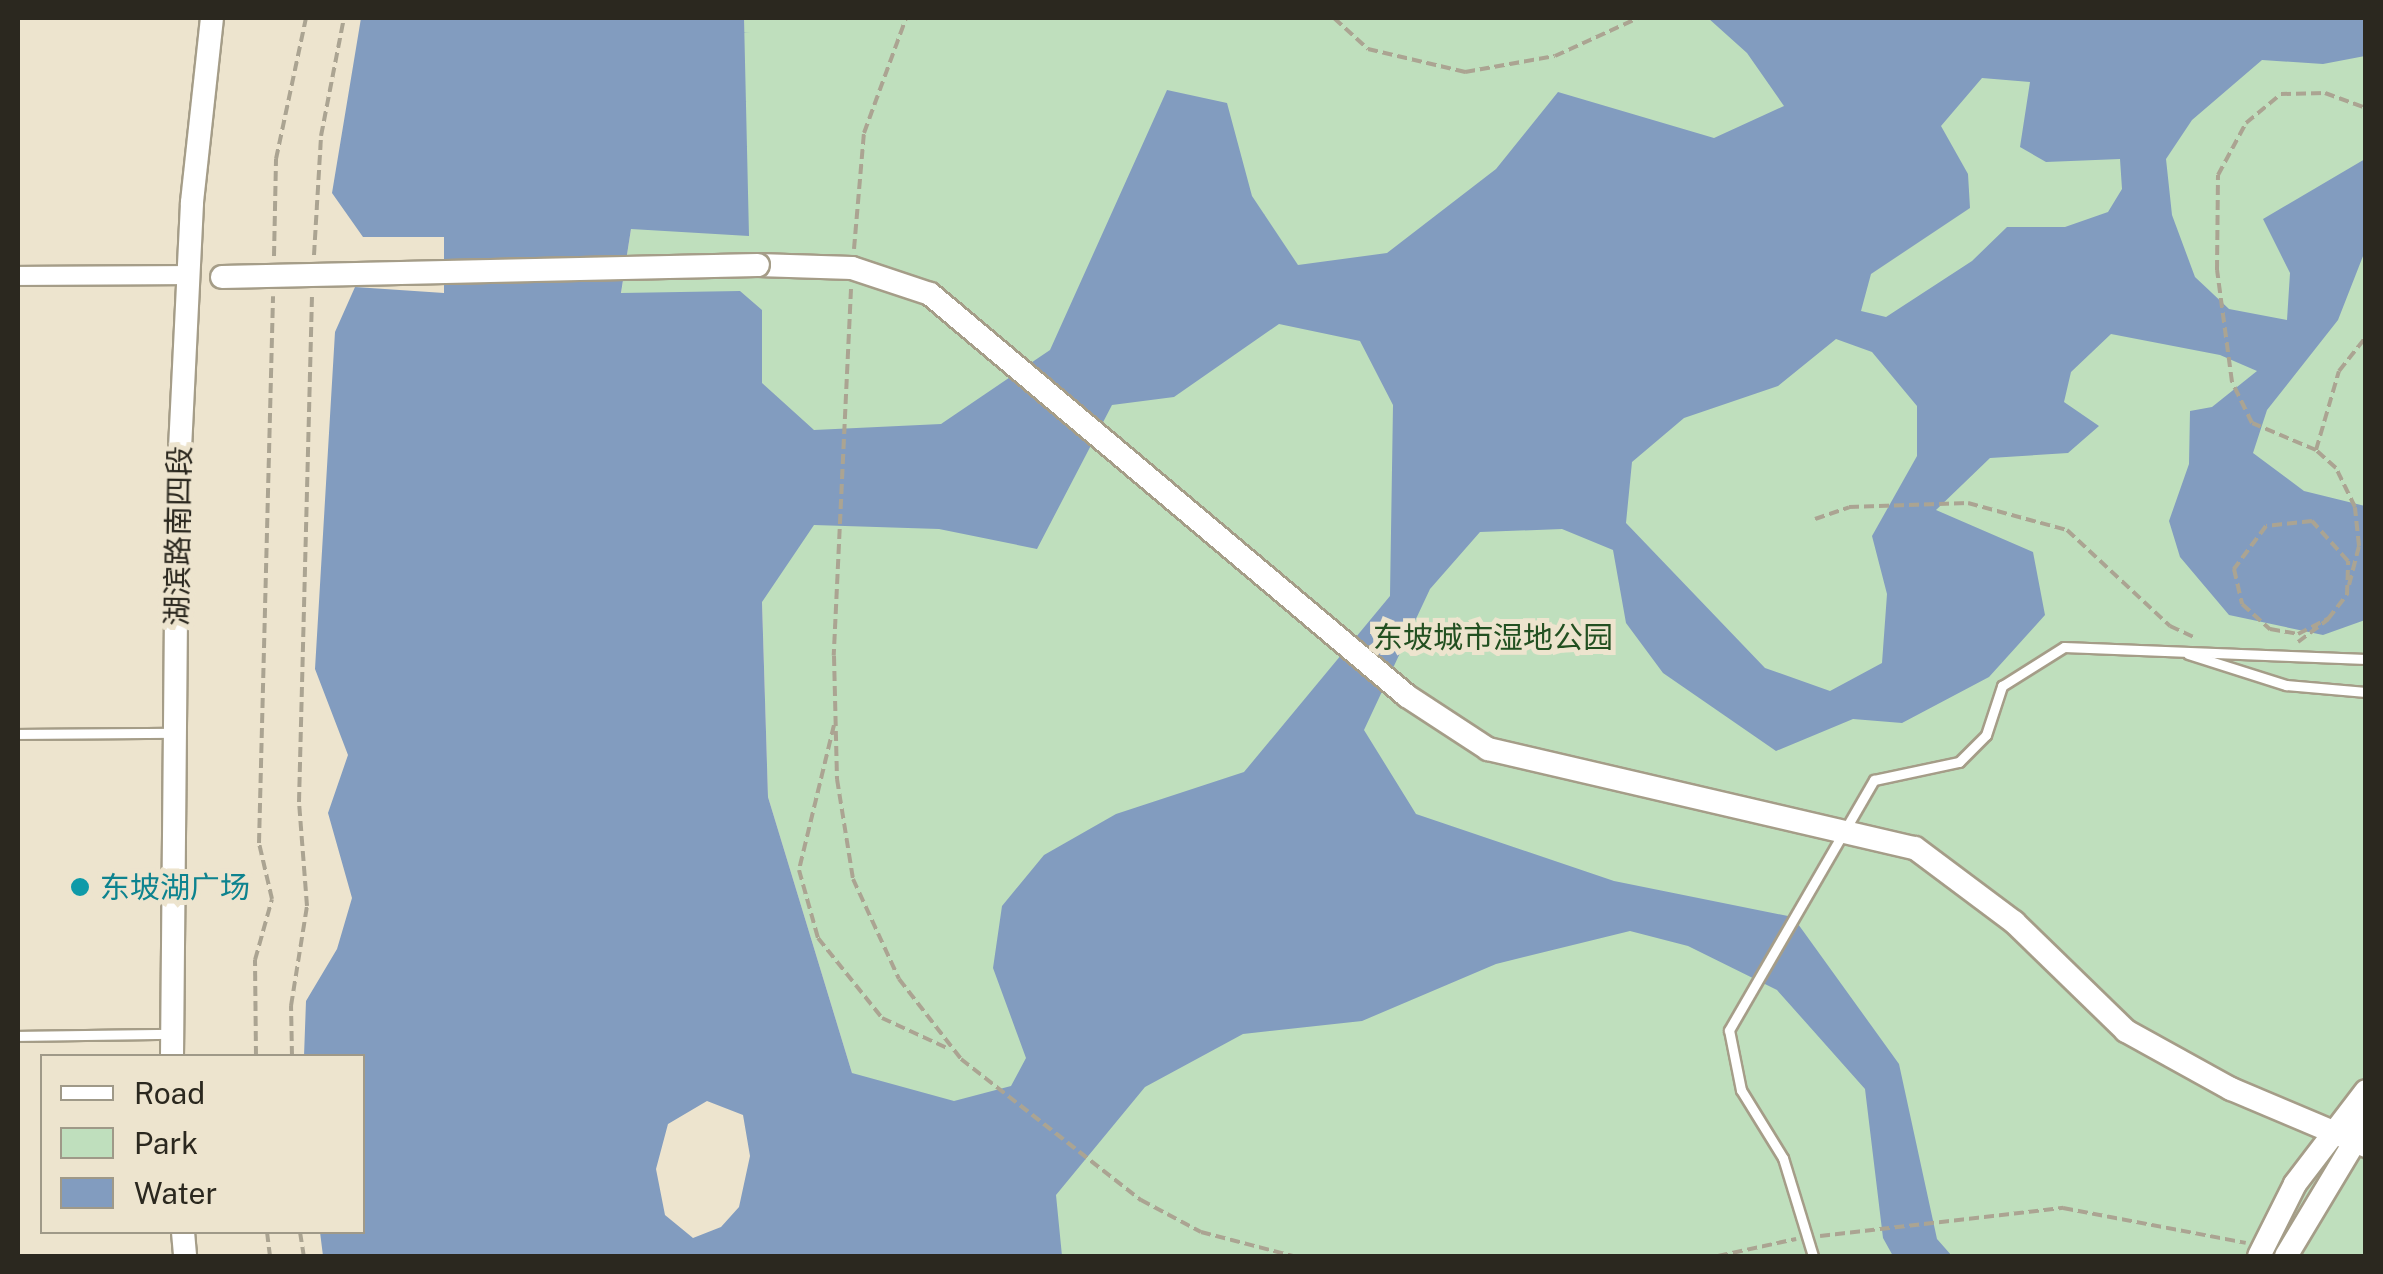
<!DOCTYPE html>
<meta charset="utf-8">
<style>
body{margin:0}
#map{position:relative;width:2383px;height:1274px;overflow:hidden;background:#ede4ce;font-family:"Public Sans","Noto Sans SC",sans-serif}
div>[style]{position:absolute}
.green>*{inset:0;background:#bfdfbd}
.water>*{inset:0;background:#829cbf}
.path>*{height:4px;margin-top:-2px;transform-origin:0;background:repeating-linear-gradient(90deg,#aba492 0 10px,transparent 0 15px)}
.roads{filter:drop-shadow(2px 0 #a59d88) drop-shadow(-2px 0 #a59d88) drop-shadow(0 2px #a59d88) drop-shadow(0 -2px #a59d88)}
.service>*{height:9px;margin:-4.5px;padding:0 4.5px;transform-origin:4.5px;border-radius:4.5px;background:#fff}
.minor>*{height:18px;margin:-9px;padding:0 9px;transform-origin:9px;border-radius:9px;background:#fff}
.tertiary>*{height:22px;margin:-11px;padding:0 11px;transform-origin:11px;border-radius:11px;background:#fff}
.bridges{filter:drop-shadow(2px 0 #a59d88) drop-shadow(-2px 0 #a59d88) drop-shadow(0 2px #a59d88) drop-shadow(0 -2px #a59d88)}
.tertiary-bridge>*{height:22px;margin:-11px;padding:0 11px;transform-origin:11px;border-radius:11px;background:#fff}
.dots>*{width:28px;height:28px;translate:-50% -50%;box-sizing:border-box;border:5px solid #ede4ce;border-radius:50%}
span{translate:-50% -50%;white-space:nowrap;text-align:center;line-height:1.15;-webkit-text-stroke:10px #ede4ce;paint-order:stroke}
.street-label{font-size:30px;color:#2b281f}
.park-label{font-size:30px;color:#225021}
.culture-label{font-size:30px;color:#0d838f}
.left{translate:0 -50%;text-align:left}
.frame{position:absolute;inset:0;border:20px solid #2b281f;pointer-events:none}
.legend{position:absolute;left:40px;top:1054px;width:325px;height:180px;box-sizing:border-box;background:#ede4ce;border:2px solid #9f9988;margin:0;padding:12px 18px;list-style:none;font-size:30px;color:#2b281f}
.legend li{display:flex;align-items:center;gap:20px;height:50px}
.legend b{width:50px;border:2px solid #9f9988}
</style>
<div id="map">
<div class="green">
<i style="clip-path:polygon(744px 18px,2365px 18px,2365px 1256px,1025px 1256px,852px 1073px,768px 797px,762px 602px,621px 294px,631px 229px)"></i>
</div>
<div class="water">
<i style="clip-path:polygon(evenodd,361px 18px,744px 18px,749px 236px,631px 229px,621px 293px,740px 291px,762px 310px,762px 383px,814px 430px,941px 424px,1050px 350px,1167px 90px,1227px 103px,1252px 196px,1298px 265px,1387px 253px,1496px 169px,1558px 92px,1714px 138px,1784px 106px,1747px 53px,1708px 18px,2365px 18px,2365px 56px,2323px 64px,2262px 60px,2192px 120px,2166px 159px,2172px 215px,2195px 277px,2229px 309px,2287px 320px,2290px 273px,2263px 219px,2365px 159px,2365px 251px,2338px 320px,2267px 410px,2253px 453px,2304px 491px,2365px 506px,2365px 620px,2323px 635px,2229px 615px,2180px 557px,2169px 521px,2189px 464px,2190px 411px,2212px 407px,2257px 371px,2220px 355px,2111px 334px,2071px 372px,2064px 402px,2099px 426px,2068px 453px,1990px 458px,1936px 510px,2033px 552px,2045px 615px,1989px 677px,1902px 723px,1853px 719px,1776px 751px,1663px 673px,1626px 623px,1613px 550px,1562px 529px,1480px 532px,1430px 589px,1364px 730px,1416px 814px,1614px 881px,1793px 917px,1899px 1064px,1937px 1239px,1952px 1256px,1893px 1256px,1883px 1238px,1865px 1089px,1777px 990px,1688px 946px,1630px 931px,1496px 964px,1362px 1021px,1243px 1034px,1145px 1087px,1056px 1195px,1062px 1256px,323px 1256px,320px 1232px,362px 1232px,362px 1056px,304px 1056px,306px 1001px,337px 949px,352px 898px,328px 813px,348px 755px,315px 669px,335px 332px,355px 287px,444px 293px,444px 237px,363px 237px,332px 193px,361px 18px,1982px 78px,2030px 82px,2020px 147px,2046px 162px,2120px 159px,2122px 189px,2108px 212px,2065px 227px,2007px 227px,1972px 261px,1886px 317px,1861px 311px,1871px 274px,1970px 208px,1968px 174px,1941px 126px,1982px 78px,361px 18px,1279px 324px,1360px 341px,1393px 405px,1390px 596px,1244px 772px,1116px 814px,1044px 855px,1002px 906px,993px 968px,1026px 1058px,1011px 1086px,954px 1101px,852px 1073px,768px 797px,762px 602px,814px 525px,939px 529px,1037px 549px,1112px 405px,1174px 397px,1279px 324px,361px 18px,1836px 339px,1872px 352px,1917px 406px,1917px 456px,1872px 536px,1887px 594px,1882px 663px,1830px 691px,1765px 668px,1626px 523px,1632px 462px,1684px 418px,1778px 386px,1836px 339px,361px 18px,707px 1101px,743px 1115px,750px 1156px,739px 1207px,721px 1227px,693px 1238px,665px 1215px,656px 1169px,668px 1124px,707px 1101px)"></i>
</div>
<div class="path">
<i style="left:1334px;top:18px;width:46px;rotate:42.4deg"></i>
<i style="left:1368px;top:49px;width:100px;rotate:13.3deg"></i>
<i style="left:1465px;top:72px;width:91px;rotate:-10.1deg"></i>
<i style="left:1555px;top:56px;width:91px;rotate:-24.6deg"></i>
<i style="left:854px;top:249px;width:116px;rotate:-85.1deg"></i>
<i style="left:864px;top:133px;width:122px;rotate:-69.9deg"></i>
<i style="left:314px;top:255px;width:119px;rotate:-86.6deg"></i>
<i style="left:321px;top:136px;width:120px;rotate:-79deg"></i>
<i style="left:274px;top:256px;width:97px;rotate:-88.8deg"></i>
<i style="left:276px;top:159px;width:144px;rotate:-78deg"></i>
<i style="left:851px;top:289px;width:367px;rotate:92.7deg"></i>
<i style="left:834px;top:656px;width:123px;rotate:88.6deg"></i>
<i style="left:837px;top:779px;width:101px;rotate:80.9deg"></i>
<i style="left:853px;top:879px;width:110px;rotate:65.3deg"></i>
<i style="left:899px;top:979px;width:101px;rotate:52.2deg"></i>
<i style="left:961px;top:1059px;width:229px;rotate:38.1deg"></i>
<i style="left:1141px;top:1200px;width:68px;rotate:28.1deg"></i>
<i style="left:1201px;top:1232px;width:95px;rotate:14.6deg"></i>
<i style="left:2316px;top:450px;width:82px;rotate:-73.8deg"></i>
<i style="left:2339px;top:371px;width:43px;rotate:-51.5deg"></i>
<i style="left:1815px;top:519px;width:36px;rotate:-19deg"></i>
<i style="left:1849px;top:507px;width:119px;rotate:-1.9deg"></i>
<i style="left:1968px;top:503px;width:103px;rotate:15.3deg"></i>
<i style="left:2067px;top:530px;width:141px;rotate:43deg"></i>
<i style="left:2170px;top:626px;width:26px;rotate:25deg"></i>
<i style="left:2349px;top:585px;width:40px;rotate:-75.6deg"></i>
<i style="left:2359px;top:546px;width:39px;rotate:-96deg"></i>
<i style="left:2355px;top:507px;width:43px;rotate:-116deg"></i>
<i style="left:2336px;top:468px;width:27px;rotate:-138deg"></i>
<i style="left:2316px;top:450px;width:69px;rotate:-157.1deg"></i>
<i style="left:2252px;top:423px;width:46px;rotate:-116deg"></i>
<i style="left:2232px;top:382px;width:113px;rotate:-97.6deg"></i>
<i style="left:2217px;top:270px;width:95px;rotate:-89.4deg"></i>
<i style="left:2218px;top:175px;width:59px;rotate:-61.7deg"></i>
<i style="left:2246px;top:123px;width:45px;rotate:-39.6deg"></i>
<i style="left:2281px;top:94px;width:44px;rotate:-1.3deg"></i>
<i style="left:2325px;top:93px;width:44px;rotate:20.1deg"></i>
<i style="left:2298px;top:642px;width:38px;rotate:-37deg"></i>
<i style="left:2328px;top:619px;width:31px;rotate:-52deg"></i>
<i style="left:2347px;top:595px;width:34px;rotate:-88deg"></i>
<i style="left:2348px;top:561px;width:54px;rotate:-132deg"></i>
<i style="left:2312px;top:521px;width:46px;rotate:173.8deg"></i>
<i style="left:2266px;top:526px;width:54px;rotate:126.7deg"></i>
<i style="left:2234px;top:569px;width:36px;rotate:77deg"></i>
<i style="left:2242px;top:604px;width:38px;rotate:42deg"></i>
<i style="left:2270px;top:629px;width:28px;rotate:10deg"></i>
<i style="left:2298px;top:634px;width:34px;rotate:-27deg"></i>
<i style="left:834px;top:725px;width:149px;rotate:103.6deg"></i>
<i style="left:799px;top:870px;width:71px;rotate:74.4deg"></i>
<i style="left:818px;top:938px;width:102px;rotate:51.3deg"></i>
<i style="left:882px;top:1018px;width:74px;rotate:24.8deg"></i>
<i style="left:256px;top:1056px;width:96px;rotate:-90.6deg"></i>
<i style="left:255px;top:960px;width:63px;rotate:-74.4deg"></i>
<i style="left:272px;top:899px;width:57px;rotate:-103.1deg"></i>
<i style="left:259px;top:843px;width:547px;rotate:-88.53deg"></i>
<i style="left:292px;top:1056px;width:50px;rotate:-91.1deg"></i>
<i style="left:291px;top:1006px;width:101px;rotate:-80.9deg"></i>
<i style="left:307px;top:906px;width:104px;rotate:-94.4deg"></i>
<i style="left:299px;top:802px;width:507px;rotate:-88.53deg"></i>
<i style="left:267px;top:1232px;width:24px;rotate:83deg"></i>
<i style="left:300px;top:1232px;width:24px;rotate:81deg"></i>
<i style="left:1820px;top:1236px;width:245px;rotate:-6.6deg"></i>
<i style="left:2063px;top:1208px;width:186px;rotate:10.8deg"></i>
<i style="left:1718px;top:1256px;width:80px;rotate:-12.3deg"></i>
</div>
<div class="roads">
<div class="service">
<i style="left:2188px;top:654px;width:103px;rotate:17.6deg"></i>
<i style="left:2286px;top:685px;width:80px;rotate:5deg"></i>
<i style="left:18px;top:734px;width:157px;rotate:-0.4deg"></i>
<i style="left:18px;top:1036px;width:152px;rotate:-0.8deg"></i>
<i style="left:1813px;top:1256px;width:102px;rotate:-107deg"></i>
<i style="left:1783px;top:1158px;width:80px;rotate:-121.7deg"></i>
<i style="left:1741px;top:1090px;width:61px;rotate:-101.3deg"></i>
<i style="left:1729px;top:1030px;width:289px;rotate:-59.9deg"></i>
<i style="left:1874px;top:780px;width:87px;rotate:-12deg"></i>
<i style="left:1959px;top:762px;width:38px;rotate:-45deg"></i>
<i style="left:1986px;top:735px;width:52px;rotate:-71.9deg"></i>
<i style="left:2002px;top:686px;width:73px;rotate:-32.2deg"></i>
<i style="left:2064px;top:647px;width:302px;rotate:2.3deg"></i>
</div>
<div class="minor">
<i style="left:18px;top:276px;width:171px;rotate:-0.3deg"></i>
</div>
<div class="tertiary">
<i style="left:758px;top:265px;width:94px;rotate:1.8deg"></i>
<i style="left:852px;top:268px;width:82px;rotate:18.4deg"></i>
<i style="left:930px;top:294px;width:624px;rotate:40.12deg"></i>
<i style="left:1407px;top:696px;width:97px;rotate:33.2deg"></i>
<i style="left:1488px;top:749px;width:438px;rotate:13.1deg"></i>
<i style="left:1915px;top:848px;width:124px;rotate:36.8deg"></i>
<i style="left:2014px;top:922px;width:156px;rotate:44.2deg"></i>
<i style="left:2126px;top:1031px;width:120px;rotate:28.9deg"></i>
<i style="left:2231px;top:1089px;width:147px;rotate:22.9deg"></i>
<i style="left:172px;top:1056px;width:546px;rotate:-89.48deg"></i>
<i style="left:177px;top:510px;width:308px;rotate:-87.2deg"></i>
<i style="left:192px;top:202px;width:185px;rotate:-83.8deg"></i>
<i style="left:183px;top:1232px;width:24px;rotate:85deg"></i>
<i style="left:2259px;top:1256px;width:80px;rotate:-63.4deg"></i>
<i style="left:2295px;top:1184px;width:117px;rotate:-52.6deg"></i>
<i style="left:2286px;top:1256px;width:155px;rotate:-59deg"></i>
</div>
</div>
<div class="bridges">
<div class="tertiary-bridge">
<i style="left:222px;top:277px;width:536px;rotate:-1.28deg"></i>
</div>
</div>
<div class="dots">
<i style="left:80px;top:887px;background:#0f9aa8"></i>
</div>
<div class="street-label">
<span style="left:178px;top:536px;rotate:-89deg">湖滨路南四段</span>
</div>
<div class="park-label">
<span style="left:1493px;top:637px">东坡城市湿地公园</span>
</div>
<div class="culture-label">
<span class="left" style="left:100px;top:887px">东坡湖广场</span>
</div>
<div class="frame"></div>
<ul class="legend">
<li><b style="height:12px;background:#fff"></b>Road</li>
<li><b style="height:28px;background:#bfdfbd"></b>Park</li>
<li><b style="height:28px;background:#829cbf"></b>Water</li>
</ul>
</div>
